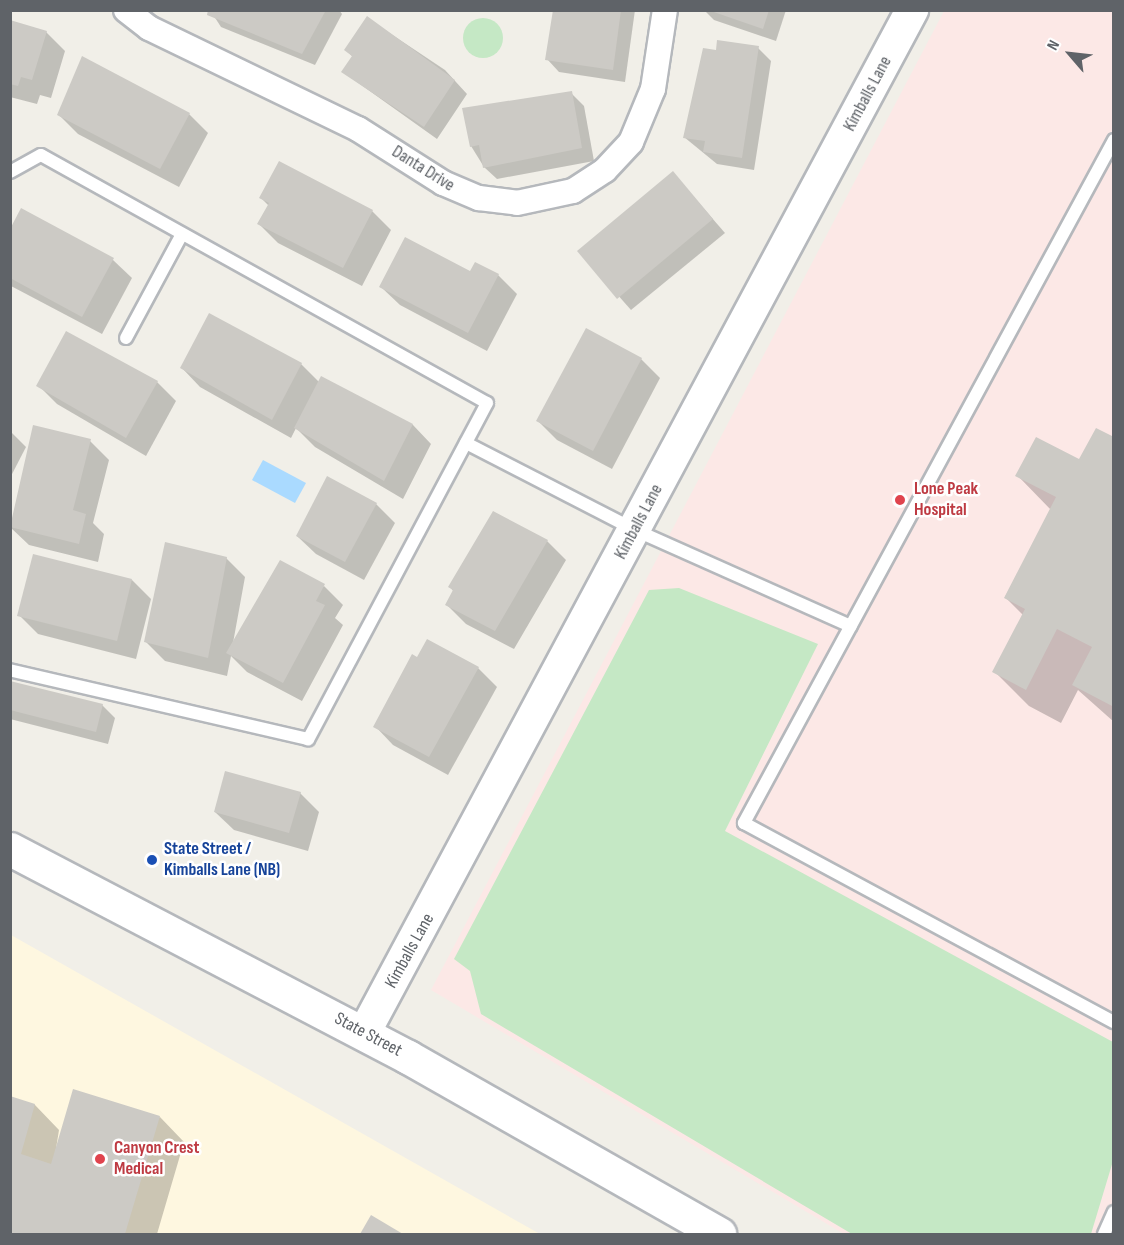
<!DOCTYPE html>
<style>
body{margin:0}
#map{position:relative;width:1124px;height:1245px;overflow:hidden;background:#f1efe8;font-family:"Sofia Sans Condensed",sans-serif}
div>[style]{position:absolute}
.commercial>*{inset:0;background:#fef7e0}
.medical>*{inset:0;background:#fce8e6}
.green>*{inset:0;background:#c5e8c5}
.round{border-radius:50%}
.water>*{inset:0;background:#aadaff}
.shadow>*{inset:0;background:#0003}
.building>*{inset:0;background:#cccac5}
.roads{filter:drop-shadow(2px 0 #b5b8bc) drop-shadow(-2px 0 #b5b8bc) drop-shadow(0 2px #b5b8bc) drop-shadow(0 -2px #b5b8bc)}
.service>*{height:12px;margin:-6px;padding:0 6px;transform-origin:6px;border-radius:6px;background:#fff}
.minor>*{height:24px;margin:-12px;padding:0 12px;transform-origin:12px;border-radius:12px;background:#fff}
.tertiary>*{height:32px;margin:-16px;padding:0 16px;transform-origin:16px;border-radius:16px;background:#fff}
.secondary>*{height:33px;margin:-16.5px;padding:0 16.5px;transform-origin:16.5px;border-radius:16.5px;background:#fff}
.dots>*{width:16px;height:16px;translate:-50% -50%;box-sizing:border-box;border:3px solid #fff;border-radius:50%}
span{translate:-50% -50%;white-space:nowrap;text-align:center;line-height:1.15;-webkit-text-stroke:5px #fff;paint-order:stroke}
.street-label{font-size:18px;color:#5f6368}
.health-label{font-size:18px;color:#be3a42;font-weight:700}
.left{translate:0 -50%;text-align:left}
.transit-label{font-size:18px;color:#164399;font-weight:700}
.frame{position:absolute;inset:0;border:12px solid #5f6368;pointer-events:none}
.north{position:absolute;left:1040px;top:24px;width:60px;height:60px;-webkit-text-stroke:4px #fff;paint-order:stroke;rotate:298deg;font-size:16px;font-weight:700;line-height:24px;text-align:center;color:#5f6368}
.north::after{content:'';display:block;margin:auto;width:21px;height:27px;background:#5f6368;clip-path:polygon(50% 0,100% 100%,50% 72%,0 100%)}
</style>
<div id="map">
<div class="commercial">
<i style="clip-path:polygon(11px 935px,540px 1234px,11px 1234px)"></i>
</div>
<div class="medical">
<i style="clip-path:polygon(944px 11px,1113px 11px,1113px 1234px,844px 1234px,431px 990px)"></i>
</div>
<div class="green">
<i class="round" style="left:463px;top:18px;width:40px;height:40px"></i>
<i style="clip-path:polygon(679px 588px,818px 644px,725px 831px,1113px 1042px,1113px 1161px,1091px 1234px,852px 1234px,481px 1014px,470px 971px,454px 959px,649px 590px)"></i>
</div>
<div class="water">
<i style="clip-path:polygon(263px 460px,306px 483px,295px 503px,252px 480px)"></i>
</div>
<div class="shadow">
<i style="clip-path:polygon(210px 10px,339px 10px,342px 14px,315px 65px,221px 27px)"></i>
<i style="clip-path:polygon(554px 10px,635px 10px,625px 82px,559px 72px,547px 59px)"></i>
<i style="clip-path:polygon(704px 10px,786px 10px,776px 41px,714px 20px)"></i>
<i style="clip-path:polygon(367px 18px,445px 70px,467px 94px,437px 139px,343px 72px,353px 57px,346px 50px)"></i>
<i style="clip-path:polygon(10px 22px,46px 32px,65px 51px,51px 98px,40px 95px,37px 104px,10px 97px)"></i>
<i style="clip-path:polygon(758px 48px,771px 61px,754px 170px,717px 164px,684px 137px,717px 51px)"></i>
<i style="clip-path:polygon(571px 93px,584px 106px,594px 161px,497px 179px,484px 167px,471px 146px)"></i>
<i style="clip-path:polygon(189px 114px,208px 133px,179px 187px,78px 134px,59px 115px)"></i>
<i style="clip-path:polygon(673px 173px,725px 233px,631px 310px,579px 251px)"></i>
<i style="clip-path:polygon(261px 198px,372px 211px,391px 230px,362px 286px,278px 243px,259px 224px,269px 206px)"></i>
<i style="clip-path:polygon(10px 232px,113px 260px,132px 278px,102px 334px,11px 286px)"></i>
<i style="clip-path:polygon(471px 273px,498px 275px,517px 294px,487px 351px,400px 305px,381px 287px)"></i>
<i style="clip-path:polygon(641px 359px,660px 378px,612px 469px,557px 440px,538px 421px)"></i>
<i style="clip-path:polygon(301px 364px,319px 382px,322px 378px,413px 425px,431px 444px,403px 499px,315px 447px,296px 428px,291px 438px,200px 387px,182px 368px)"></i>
<i style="clip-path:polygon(157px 382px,176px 401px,146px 456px,57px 404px,38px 385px)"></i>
<i style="clip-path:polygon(10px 431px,26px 447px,10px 478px)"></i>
<i style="clip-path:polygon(1114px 439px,1114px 722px,1078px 690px,1061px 723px,1029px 706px,994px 671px,1023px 615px,1005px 597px,1051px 510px,1017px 475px,1079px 461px)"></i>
<i style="clip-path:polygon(90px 441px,109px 460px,93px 523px,104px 534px,98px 562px,29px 545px,10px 527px)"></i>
<i style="clip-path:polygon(376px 504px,395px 523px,364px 580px,316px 554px,297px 536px)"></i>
<i style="clip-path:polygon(547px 541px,566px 560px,514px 649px,466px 624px,447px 605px,454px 592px,450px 587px)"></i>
<i style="clip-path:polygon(226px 558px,245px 577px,233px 643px,324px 586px,343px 605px,335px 618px,343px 625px,302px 701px,247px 672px,231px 656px,227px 676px,165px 661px,146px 642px)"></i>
<i style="clip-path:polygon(132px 580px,151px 599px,136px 659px,38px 634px,19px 615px)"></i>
<i style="clip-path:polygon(418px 659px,478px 668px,497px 687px,448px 775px,393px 745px,375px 726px)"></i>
<i style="clip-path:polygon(10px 682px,102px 705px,115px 718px,108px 744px,10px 719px)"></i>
<i style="clip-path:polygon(300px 793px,319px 812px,308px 851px,234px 830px,215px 812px)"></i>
<i style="clip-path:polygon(10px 1098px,35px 1105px,59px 1130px,55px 1155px,160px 1117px,184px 1142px,157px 1234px,10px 1234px)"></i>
<i style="clip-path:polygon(371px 1217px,400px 1234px,362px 1234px)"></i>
</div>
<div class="building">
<i style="clip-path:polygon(208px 10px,326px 10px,302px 54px,207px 15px)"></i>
<i style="clip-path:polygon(553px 10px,621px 10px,613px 70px,545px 60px)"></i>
<i style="clip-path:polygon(708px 10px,769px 10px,763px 29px)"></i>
<i style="clip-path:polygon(367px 16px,455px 80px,424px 127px,341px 72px,352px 56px,344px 50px)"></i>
<i style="clip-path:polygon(10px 20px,47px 31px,32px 80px,21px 77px,18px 86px,10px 84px)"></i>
<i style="clip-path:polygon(717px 40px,759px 46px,742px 158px,703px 152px,705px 141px,683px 138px,703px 48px,716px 50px)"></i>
<i style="clip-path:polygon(82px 56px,190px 113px,160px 169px,57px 115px)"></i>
<i style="clip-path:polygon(572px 91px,582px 148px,483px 168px,479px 145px,470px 147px,462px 108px)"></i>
<i style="clip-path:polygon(279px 161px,373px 210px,343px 268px,257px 224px,269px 203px,259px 198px)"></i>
<i style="clip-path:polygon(673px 171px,713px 219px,617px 299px,577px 251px)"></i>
<i style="clip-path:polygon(21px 208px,114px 258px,82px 317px,10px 278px,10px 229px)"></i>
<i style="clip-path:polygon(405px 237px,470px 271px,475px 262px,499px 274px,468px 333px,379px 287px)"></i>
<i style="clip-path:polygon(209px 313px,302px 363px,272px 420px,180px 368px)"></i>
<i style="clip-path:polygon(586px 328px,642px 358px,593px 451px,536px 421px)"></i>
<i style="clip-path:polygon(66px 331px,158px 381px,126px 438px,36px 386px)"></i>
<i style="clip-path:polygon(321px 376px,413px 424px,384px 481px,294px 428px)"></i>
<i style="clip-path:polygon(33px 425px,91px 439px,73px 510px,86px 514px,79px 544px,10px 527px)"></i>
<i style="clip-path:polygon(1096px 428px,1114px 437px,1114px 707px,1072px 685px,1092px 647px,1057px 629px,1026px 690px,992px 672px,1025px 609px,1004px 598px,1056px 497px,1015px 476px,1036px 437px,1079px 459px)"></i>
<i style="clip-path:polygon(327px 476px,377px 503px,345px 562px,296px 536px)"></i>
<i style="clip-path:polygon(493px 511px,548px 540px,495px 631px,445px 605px,453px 590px,448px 587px)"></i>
<i style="clip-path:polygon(165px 542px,227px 557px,208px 658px,144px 642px)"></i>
<i style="clip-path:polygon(33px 554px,132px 579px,117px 641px,17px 616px)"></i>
<i style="clip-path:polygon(280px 560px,325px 584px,316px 601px,325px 605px,283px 683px,226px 653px)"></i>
<i style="clip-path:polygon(427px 639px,479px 667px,429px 757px,373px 727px,412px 654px,417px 657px)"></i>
<i style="clip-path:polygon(10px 681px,103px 704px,96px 732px,10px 710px)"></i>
<i style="clip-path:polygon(225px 771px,301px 792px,289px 833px,214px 812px)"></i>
<i style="clip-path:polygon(73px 1089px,160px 1116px,125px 1234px,10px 1234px,10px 1096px,35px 1104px,21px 1154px,51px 1164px)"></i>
<i style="clip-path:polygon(371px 1215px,403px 1234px,360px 1234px)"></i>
</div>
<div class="roads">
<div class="service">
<i style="left:1114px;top:140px;width:777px;rotate:118.45deg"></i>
<i style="left:744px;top:823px;width:420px;rotate:28.3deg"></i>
<i style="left:10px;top:172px;width:35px;rotate:-29deg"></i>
<i style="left:41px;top:155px;width:510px;rotate:29.08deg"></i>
<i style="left:487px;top:403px;width:381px;rotate:118deg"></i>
<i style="left:308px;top:739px;width:306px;rotate:-167deg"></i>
<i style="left:126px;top:338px;width:118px;rotate:-61.7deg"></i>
<i style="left:466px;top:443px;width:190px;rotate:27.2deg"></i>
<i style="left:635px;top:530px;width:236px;rotate:24deg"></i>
<i style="left:1104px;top:1234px;width:24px;rotate:-66deg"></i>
</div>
<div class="minor">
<i style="left:126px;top:10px;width:29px;rotate:38deg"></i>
<i style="left:149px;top:28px;width:232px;rotate:25.8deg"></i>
<i style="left:358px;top:129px;width:101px;rotate:32.4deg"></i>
<i style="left:443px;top:183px;width:39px;rotate:23deg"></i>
<i style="left:479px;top:198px;width:38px;rotate:7deg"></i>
<i style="left:517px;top:203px;width:57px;rotate:-12.1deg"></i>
<i style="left:573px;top:191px;width:38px;rotate:-33deg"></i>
<i style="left:605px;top:170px;width:38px;rotate:-47deg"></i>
<i style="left:631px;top:142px;width:57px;rotate:-67.5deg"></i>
<i style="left:653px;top:89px;width:80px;rotate:-81.4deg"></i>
</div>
<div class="tertiary">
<i style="left:364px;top:1033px;width:1161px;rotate:-61.82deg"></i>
</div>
<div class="secondary">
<i style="left:10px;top:849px;width:449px;rotate:27.6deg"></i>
<i style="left:408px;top:1057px;width:358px;rotate:29.6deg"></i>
</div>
</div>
<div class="dots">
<i style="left:900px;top:500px;background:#e0444e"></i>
<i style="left:152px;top:860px;background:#1a4fb4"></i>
<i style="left:100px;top:1159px;background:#e0444e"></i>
</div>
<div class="street-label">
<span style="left:868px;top:94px;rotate:-62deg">Kimballs Lane</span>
<span style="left:423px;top:169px;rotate:32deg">Danta Drive</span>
<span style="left:639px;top:522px;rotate:-62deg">Kimballs Lane</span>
<span style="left:410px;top:951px;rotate:-61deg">Kimballs Lane</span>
<span style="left:368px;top:1035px;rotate:28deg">State Street</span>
</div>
<div class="health-label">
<span class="left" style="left:914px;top:500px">Lone Peak<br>Hospital</span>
<span class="left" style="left:114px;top:1159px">Canyon Crest<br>Medical</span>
</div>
<div class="transit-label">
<span class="left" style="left:164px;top:860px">State Street /<br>Kimballs Lane (NB)</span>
</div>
<div class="frame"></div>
<div class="north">N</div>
</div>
